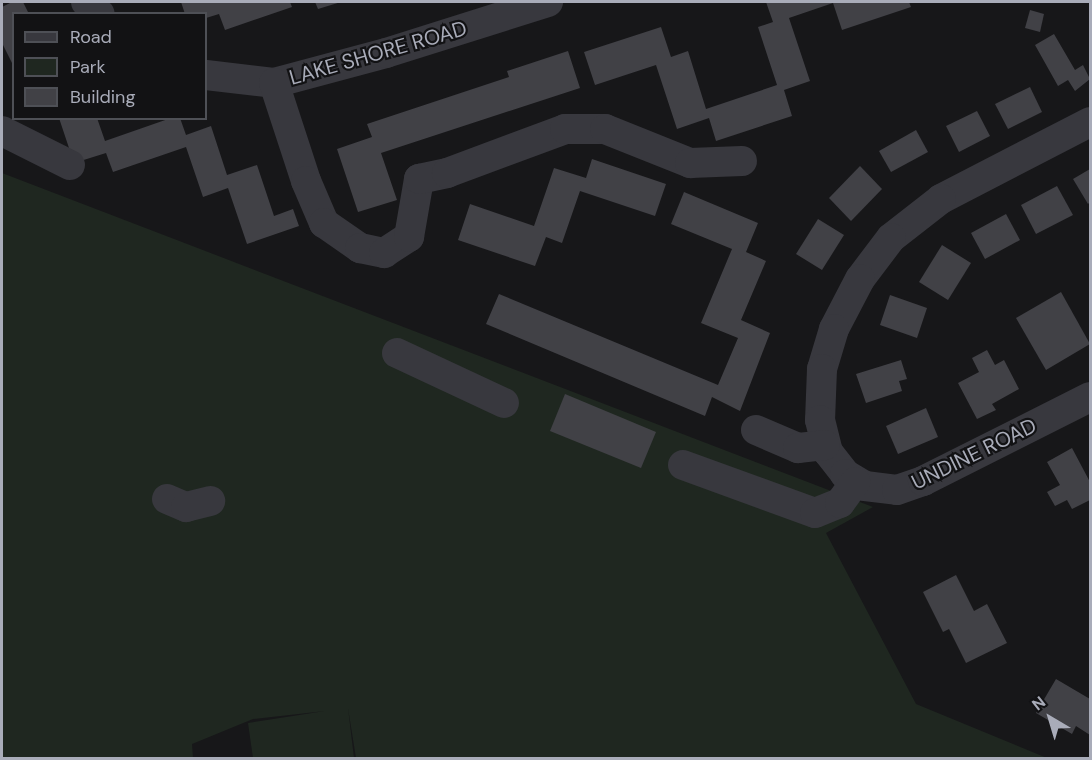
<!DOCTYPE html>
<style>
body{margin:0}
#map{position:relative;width:1092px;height:760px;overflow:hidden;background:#171719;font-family:"DM Sans",sans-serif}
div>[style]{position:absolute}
.green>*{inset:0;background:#1f2720}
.building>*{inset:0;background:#414146}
.minor>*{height:30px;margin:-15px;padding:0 15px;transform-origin:15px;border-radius:15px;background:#38383e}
span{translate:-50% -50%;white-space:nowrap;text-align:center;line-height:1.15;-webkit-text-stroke:4.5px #121214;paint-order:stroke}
.street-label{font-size:21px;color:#a9acb9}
.frame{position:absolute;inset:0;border:3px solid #a9acb9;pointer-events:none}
.legend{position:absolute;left:12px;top:12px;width:195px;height:108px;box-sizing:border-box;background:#121214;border:2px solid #4e5056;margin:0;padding:8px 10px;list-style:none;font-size:18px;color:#a9acb9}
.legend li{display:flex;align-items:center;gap:12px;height:30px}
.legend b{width:30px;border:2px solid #4e5056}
.north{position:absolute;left:1020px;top:688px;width:60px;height:60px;-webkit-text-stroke:4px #121214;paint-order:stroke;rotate:322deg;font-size:16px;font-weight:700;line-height:24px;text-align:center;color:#a9acb9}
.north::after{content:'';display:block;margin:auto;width:21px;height:27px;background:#a9acb9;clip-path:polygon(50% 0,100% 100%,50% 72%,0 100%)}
</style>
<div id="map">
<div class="green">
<i style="clip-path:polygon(2px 173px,873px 507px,826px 533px,916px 704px,1047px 758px,356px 758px,348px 708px,354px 758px,253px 758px,248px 723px,325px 711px,253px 719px,192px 744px,193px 758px,2px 758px)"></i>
</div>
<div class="building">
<i style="clip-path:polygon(12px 2px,23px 2px,29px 14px,14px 14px,14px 67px,2px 43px,2px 7px)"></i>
<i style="clip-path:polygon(181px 2px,290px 2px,292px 7px,225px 30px,219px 14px,206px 18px,206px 14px,185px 14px)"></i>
<i style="clip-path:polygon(315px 2px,341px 2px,318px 9px)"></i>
<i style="clip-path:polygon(766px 2px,909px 2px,911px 7px,842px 30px,833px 3px,789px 18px,810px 81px,784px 90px,792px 116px,716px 141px,709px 118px,677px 129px,656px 65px,595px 85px,584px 52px,661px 27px,671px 57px,688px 51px,706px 109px,777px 85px,758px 27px,773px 22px)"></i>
<i style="clip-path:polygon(1030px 10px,1044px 14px,1040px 32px,1025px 28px)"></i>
<i style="clip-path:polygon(1054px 34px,1075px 70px,1083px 65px,1090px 79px,1075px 91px,1068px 80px,1058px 86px,1035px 45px)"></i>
<i style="clip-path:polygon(568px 51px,580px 88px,381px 153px,397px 200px,358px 212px,337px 149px,372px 137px,367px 124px,509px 77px,507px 71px)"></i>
<i style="clip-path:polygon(1030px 87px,1042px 112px,1008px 129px,995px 104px)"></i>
<i style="clip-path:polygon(977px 111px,990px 136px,959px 152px,946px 126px)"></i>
<i style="clip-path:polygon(59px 118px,97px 118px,105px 141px,171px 118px,180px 118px,186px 135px,211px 126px,227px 175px,257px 165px,274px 216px,293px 209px,299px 226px,247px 244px,228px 188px,203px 197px,186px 147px,113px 172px,106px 153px,74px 163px)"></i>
<i style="clip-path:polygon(916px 130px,928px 152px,891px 172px,879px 151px)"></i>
<i style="clip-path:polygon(592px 159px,666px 184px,655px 216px,580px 191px,562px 243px,546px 237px,535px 266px,458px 240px,470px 204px,534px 226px,554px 168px,586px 178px)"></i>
<i style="clip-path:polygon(860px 166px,882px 189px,851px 221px,829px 198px)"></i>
<i style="clip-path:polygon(1090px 169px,1090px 202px,1088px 204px,1073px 179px)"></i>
<i style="clip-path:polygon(1057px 186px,1073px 215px,1036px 234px,1021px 205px)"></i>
<i style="clip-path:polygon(684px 192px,758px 223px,746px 252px,766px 261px,741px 320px,770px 333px,740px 411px,712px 397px,705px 416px,486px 324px,499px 294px,718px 385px,738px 338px,701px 323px,732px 249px,671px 224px)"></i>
<i style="clip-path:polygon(1006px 214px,1020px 240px,985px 259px,971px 233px)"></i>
<i style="clip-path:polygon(818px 219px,844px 235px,822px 270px,796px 254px)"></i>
<i style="clip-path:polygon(942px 245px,971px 263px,948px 300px,919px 282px)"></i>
<i style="clip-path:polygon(1061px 292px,1090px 344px,1046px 370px,1016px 318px)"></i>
<i style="clip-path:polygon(890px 295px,927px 308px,917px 338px,880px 325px)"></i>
<i style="clip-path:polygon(987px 350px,995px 365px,1004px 360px,1019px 389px,992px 404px,996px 410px,977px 419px,958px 383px,979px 372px,972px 358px)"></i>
<i style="clip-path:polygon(901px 360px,907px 379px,899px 381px,902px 391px,866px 403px,856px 374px)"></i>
<i style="clip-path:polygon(565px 394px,656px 432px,641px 468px,550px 431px)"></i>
<i style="clip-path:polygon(926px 408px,938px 437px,898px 454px,886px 426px)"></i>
<i style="clip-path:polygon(1072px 448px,1090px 482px,1090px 500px,1072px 509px,1067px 500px,1055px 506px,1047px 492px,1060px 485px,1047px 462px)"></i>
<i style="clip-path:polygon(956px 575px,974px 611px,987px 604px,1007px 643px,966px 663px,949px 629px,943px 632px,923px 592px)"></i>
<i style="clip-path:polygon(1056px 679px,1090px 699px,1090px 735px,1076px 726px,1072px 734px,1036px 713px)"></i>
</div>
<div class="minor">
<i style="left:86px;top:2px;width:18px;rotate:41deg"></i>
<i style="left:206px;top:75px;width:68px;rotate:6.7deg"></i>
<i style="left:274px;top:83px;width:116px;rotate:-15deg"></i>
<i style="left:386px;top:53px;width:170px;rotate:-17.5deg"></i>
<i style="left:274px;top:83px;width:103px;rotate:71.9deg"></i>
<i style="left:306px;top:181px;width:46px;rotate:66.8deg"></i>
<i style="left:324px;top:223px;width:44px;rotate:34.8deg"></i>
<i style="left:360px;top:248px;width:25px;rotate:12deg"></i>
<i style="left:384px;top:253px;width:30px;rotate:-33deg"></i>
<i style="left:409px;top:237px;width:59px;rotate:-80.2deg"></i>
<i style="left:419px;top:179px;width:29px;rotate:-12deg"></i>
<i style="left:447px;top:173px;width:126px;rotate:-20.4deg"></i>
<i style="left:565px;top:129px;width:40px"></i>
<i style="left:605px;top:129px;width:92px;rotate:21.8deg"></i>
<i style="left:690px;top:163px;width:52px;rotate:-2.2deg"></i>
<i style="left:1090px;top:122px;width:168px;rotate:152.7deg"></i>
<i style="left:941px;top:199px;width:63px;rotate:142deg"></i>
<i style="left:891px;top:238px;width:51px;rotate:127.1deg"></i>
<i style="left:860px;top:279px;width:56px;rotate:117.5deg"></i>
<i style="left:834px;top:329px;width:42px;rotate:106.7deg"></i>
<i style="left:822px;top:369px;width:51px;rotate:92.2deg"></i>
<i style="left:820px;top:420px;width:33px;rotate:76deg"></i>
<i style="left:828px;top:452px;width:28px;rotate:52deg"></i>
<i style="left:845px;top:474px;width:23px;rotate:31deg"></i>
<i style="left:865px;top:486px;width:32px;rotate:7deg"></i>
<i style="left:897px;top:490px;width:28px;rotate:-19deg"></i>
<i style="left:923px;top:481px;width:187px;rotate:-26.7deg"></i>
<i style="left:2px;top:131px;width:76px;rotate:26.6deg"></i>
<i style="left:397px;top:353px;width:118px;rotate:25deg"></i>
<i style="left:756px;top:430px;width:46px;rotate:23.2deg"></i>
<i style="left:798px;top:448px;width:27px;rotate:-6deg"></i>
<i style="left:683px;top:465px;width:140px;rotate:20deg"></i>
<i style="left:815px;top:513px;width:27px;rotate:-22deg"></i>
<i style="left:840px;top:503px;width:26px;rotate:-54deg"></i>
<i style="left:167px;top:499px;width:21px;rotate:23deg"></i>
<i style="left:186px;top:507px;width:25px;rotate:-14deg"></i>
</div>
<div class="street-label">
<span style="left:378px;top:53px;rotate:-16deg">LAKE SHORE ROAD</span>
<span style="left:974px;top:454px;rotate:-26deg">UNDINE ROAD</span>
</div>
<div class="frame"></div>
<ul class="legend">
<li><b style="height:8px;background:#38383e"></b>Road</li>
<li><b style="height:16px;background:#1f2720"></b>Park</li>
<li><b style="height:16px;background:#414146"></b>Building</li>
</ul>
<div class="north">N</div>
</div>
